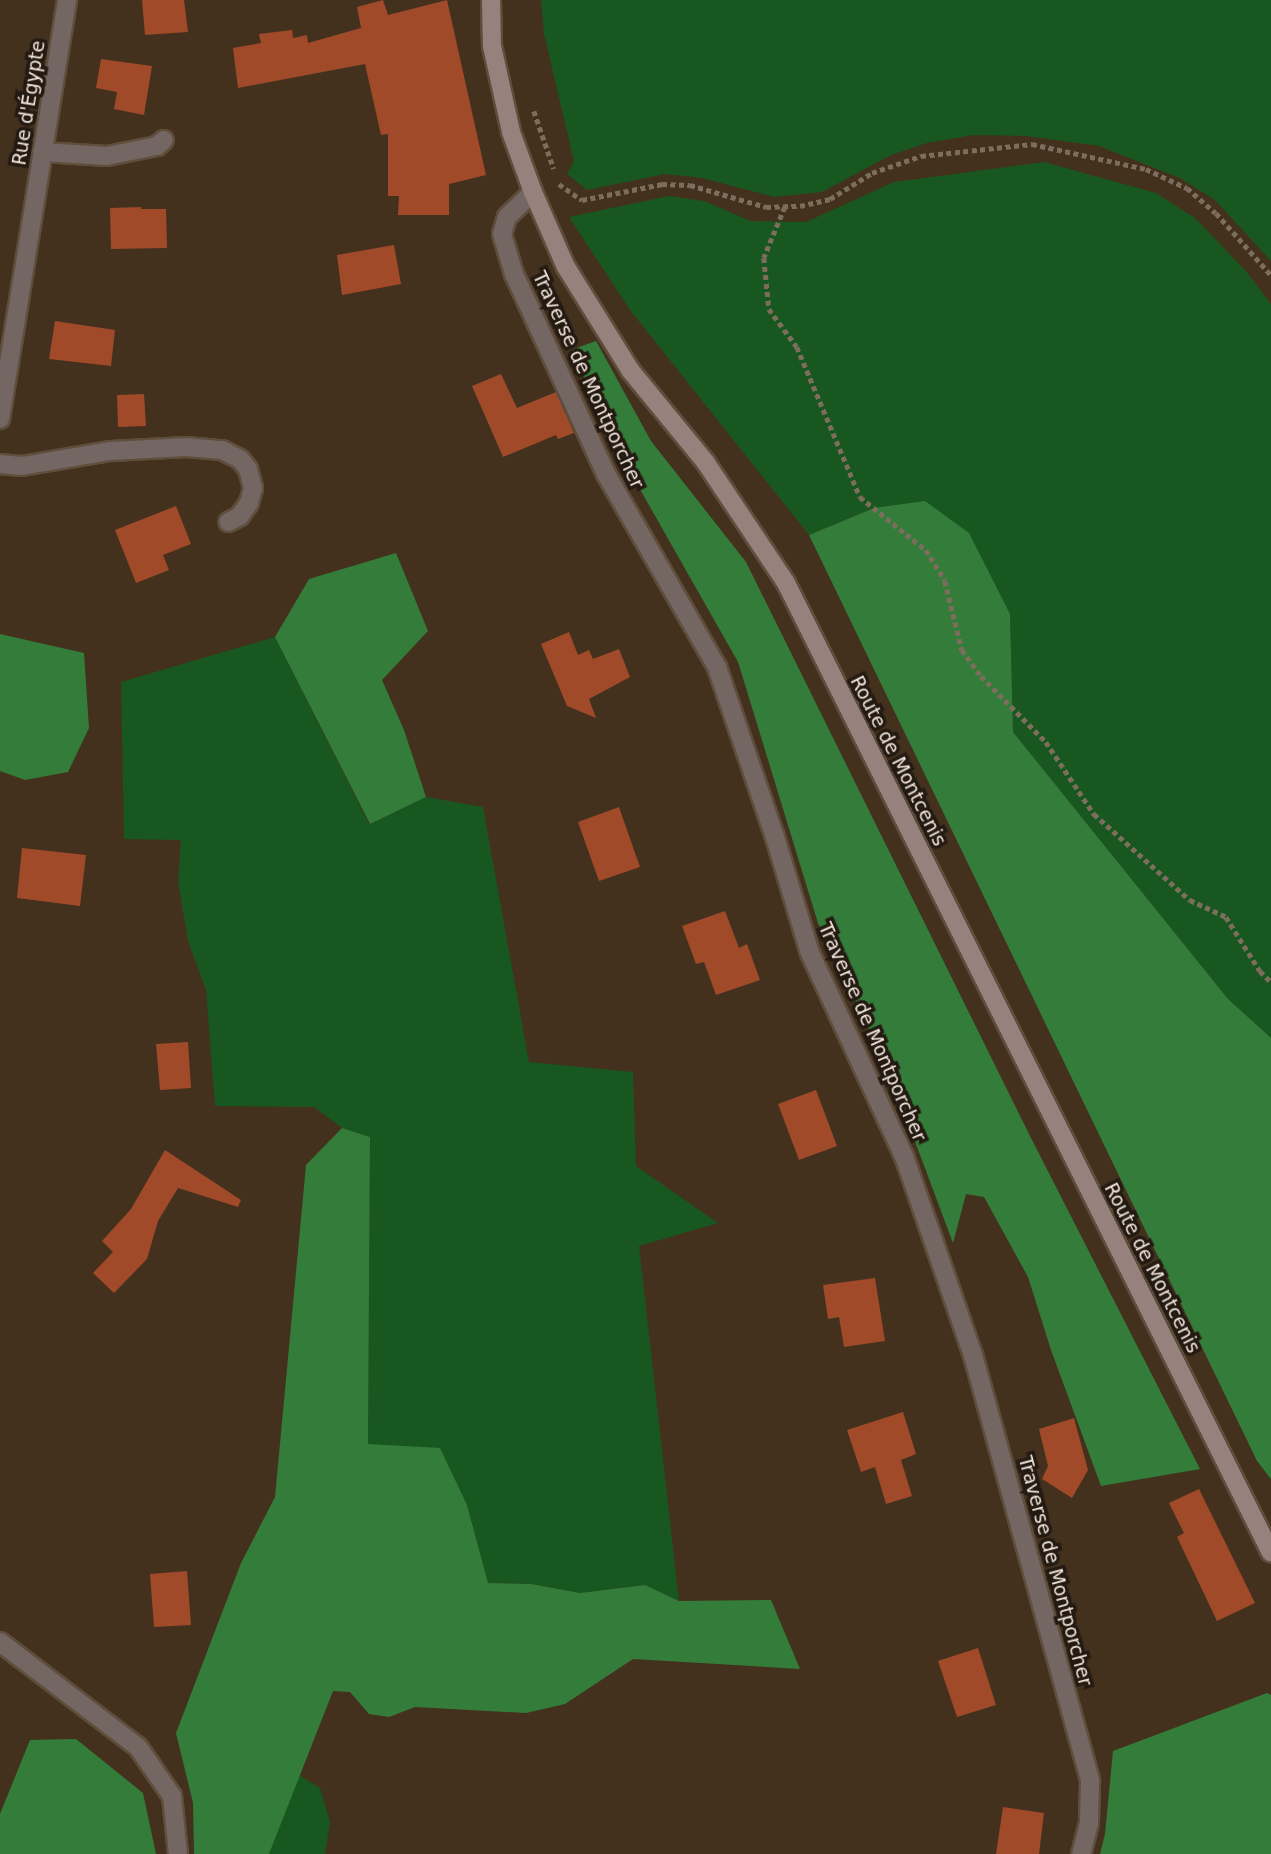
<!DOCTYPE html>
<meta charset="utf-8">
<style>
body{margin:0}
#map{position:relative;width:1271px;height:1854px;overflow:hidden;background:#43311e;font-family:"DejaVu Sans",sans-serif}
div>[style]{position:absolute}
.green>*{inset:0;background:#195720}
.forest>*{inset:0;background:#347c3a}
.building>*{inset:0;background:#a04a2a}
.path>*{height:4.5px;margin-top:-2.25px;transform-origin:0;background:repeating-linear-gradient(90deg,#7d6d5d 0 5px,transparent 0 8.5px)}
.roads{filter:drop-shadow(2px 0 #5f4e3c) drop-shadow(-2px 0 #5f4e3c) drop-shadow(0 2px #5f4e3c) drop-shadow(0 -2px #5f4e3c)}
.service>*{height:18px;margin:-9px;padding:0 9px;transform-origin:9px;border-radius:9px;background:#736663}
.minor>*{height:18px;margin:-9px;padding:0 9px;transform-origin:9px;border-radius:9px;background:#736663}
.secondary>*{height:18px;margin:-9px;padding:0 9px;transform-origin:9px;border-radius:9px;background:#96817c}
span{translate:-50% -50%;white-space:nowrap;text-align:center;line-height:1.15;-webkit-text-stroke:7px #231a12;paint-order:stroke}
.street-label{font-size:19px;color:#f2e6db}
</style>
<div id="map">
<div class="green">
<i style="clip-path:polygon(541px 0,1271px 0,1271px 261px,1215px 200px,1180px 178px,1099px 146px,1027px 136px,973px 135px,927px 143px,891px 155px,822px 192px,774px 197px,702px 178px,665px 174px,587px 190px,567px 174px,574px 161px,544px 34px)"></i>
<i style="clip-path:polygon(1044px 162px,1156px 193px,1195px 218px,1245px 270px,1271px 304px,1271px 1038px,1228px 999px,1013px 732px,1010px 614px,874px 508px,809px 535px,630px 310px,569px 217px,669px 196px,704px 201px,751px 221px,806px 222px,894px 182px)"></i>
<i style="clip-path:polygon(275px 637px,369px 824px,426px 797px,483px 807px,529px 1062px,633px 1072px,636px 1166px,718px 1223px,639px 1246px,679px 1601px,645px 1585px,580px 1593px,531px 1584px,488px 1583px,467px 1505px,368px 1444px,370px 1137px,342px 1128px,314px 1107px,215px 1106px,206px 990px,188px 941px,178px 882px,181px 840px,124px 839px,121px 682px)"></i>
<i style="clip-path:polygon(299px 1775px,320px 1788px,330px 1822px,325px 1854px,269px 1854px)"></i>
</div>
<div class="forest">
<i style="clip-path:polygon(596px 341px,651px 441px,746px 562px,1030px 1136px,1200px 1469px,1101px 1486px,1051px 1350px,1028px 1277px,984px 1197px,966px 1194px,953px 1243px,886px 1064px,818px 923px,738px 662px,637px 484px,571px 350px)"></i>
<i style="clip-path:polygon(925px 501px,969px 533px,1010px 614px,1013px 732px,1228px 999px,1271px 1038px,1271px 1479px,1257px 1461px,809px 535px,874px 508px)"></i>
<i style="clip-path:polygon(396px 553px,428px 631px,382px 680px,404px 730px,426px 797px,370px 824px,275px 637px,309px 579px)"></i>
<i style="clip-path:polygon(0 634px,84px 653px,89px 728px,68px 772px,25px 780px,0 771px)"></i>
<i style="clip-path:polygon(342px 1128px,370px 1137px,368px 1444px,440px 1448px,467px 1505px,488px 1583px,531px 1584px,580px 1593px,645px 1585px,679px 1601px,771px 1600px,800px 1669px,633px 1659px,565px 1704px,526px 1713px,415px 1707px,389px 1717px,369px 1714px,350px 1692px,333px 1691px,269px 1854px,194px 1854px,193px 1803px,176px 1733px,241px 1563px,275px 1497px,306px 1165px)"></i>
<i style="clip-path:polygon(1267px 1693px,1271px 1695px,1271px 1854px,1100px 1854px,1105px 1834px,1113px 1751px)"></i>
<i style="clip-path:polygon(76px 1739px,143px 1793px,156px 1854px,0 1854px,0 1814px,30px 1740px)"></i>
</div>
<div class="building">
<i style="clip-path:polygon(142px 0,184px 0,188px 32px,145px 35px)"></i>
<i style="clip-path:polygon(383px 0,388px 15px,447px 0,486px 175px,449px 184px,449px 215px,398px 215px,399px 196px,388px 196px,388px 134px,381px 135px,365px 64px,238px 88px,233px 48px,261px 43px,259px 34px,292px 30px,293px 38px,307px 35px,308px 43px,361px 28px,357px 7px)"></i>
<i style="clip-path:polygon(101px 59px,152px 66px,144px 115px,114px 109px,117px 92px,96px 88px)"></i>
<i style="clip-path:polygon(141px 207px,141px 209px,166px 209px,167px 248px,111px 249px,110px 208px)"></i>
<i style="clip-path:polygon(394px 245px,401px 284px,342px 295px,337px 255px)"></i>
<i style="clip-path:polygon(55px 321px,115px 330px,111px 366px,49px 359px)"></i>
<i style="clip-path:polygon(501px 374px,517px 408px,556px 392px,574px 433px,558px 439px,556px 435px,503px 457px,472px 386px)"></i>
<i style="clip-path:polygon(144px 394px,146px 426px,118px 427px,117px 395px)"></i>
<i style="clip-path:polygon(176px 506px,191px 544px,163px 555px,169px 570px,136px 583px,115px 530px)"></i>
<i style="clip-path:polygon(569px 632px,578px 655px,589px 650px,593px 659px,619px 649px,630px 677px,589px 699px,596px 718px,567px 706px,541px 644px)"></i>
<i style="clip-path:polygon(619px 807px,640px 867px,599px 881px,578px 822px)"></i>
<i style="clip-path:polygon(22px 848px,86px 855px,80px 906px,17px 898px)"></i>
<i style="clip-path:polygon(725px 911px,739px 948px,747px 944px,760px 980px,716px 995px,704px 962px,696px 964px,682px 926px)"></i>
<i style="clip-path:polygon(188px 1042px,191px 1088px,160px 1090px,156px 1044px)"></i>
<i style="clip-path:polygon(816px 1090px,837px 1146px,799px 1160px,778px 1104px)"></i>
<i style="clip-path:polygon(165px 1150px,241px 1200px,238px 1207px,178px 1188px,158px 1221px,147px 1259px,114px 1293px,93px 1273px,113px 1252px,102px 1241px,131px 1209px)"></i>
<i style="clip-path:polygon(875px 1278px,885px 1341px,844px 1347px,839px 1317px,828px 1319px,823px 1285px)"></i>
<i style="clip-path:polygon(903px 1412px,916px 1454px,901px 1460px,912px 1496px,886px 1504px,875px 1467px,861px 1472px,847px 1430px)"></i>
<i style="clip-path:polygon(1074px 1418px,1088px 1470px,1072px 1498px,1042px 1479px,1048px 1466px,1039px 1429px)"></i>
<i style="clip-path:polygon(1199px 1489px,1255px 1603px,1217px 1621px,1177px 1537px,1184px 1533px,1169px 1503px)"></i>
<i style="clip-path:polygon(187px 1571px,191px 1625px,154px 1627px,150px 1574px)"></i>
<i style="clip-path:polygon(978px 1648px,996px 1705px,957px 1717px,938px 1661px)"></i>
<i style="clip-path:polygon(1003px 1807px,1044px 1813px,1039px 1854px,996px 1854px)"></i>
</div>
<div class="path">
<i style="left:534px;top:111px;width:61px;rotate:71deg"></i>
<i style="left:559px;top:184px;width:28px;rotate:35deg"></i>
<i style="left:582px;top:200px;width:82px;rotate:-11.3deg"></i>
<i style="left:662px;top:184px;width:28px;rotate:2deg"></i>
<i style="left:690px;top:185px;width:79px;rotate:16.1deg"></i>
<i style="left:766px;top:207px;width:34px;rotate:-2deg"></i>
<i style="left:800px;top:206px;width:31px;rotate:-13deg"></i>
<i style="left:830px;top:199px;width:49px;rotate:-31.8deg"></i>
<i style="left:872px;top:173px;width:52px;rotate:-19.1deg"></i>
<i style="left:921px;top:156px;width:112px;rotate:-6.2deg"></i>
<i style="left:1032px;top:144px;width:117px;rotate:12.4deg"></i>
<i style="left:1146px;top:169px;width:45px;rotate:24.9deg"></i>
<i style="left:1187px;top:188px;width:38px;rotate:41deg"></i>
<i style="left:1216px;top:213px;width:83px;rotate:48.4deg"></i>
<i style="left:785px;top:207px;width:55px;rotate:112.4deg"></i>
<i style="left:764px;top:258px;width:51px;rotate:84.4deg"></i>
<i style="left:769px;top:309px;width:47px;rotate:53.6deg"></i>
<i style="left:797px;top:347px;width:163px;rotate:67.2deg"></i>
<i style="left:860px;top:497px;width:85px;rotate:38.8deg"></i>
<i style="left:926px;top:550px;width:36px;rotate:58deg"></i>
<i style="left:945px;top:581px;width:71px;rotate:76.2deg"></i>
<i style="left:962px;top:650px;width:32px;rotate:54deg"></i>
<i style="left:981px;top:676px;width:93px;rotate:45.4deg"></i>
<i style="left:1046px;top:742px;width:87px;rotate:56.3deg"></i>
<i style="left:1094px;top:814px;width:129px;rotate:41.9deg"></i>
<i style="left:1190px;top:900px;width:40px;rotate:25deg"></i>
<i style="left:1226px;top:917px;width:64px;rotate:57.8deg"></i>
<i style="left:1260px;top:971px;width:16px;rotate:45deg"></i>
</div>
<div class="roads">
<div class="service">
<i style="left:42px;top:152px;width:65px;rotate:3.5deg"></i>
<i style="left:107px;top:156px;width:51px;rotate:-11.3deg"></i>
<i style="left:157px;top:146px;width:9px;rotate:-41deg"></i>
<i style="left:0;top:464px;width:22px;rotate:5deg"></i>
<i style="left:22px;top:466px;width:90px;rotate:-9.6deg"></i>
<i style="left:111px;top:451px;width:75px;rotate:-3.1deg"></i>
<i style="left:186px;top:447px;width:36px;rotate:5deg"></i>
<i style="left:222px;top:450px;width:20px;rotate:27deg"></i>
<i style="left:240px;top:459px;width:13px;rotate:51deg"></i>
<i style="left:248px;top:469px;width:20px;rotate:75deg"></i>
<i style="left:253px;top:488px;width:16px;rotate:105deg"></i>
<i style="left:249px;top:503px;width:16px;rotate:125deg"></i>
<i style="left:240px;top:516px;width:13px;rotate:153deg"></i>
</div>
<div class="minor">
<i style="left:533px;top:192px;width:36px;rotate:136deg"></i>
<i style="left:507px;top:217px;width:18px;rotate:106deg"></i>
<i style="left:502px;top:234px;width:42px;rotate:73.3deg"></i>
<i style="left:514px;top:274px;width:220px;rotate:65.3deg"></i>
<i style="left:606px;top:474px;width:223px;rotate:60.1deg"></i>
<i style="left:717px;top:667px;width:176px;rotate:71.2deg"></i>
<i style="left:774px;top:834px;width:124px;rotate:73.2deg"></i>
<i style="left:810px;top:953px;width:224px;rotate:65.2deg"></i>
<i style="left:904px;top:1156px;width:211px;rotate:70.9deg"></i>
<i style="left:973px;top:1355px;width:442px;rotate:74.6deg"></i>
<i style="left:1090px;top:1781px;width:42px;rotate:91.4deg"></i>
<i style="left:1089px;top:1823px;width:32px;rotate:104deg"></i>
<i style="left:0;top:419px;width:424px;rotate:-80.9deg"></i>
<i style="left:0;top:1642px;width:173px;rotate:37.3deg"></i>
<i style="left:138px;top:1747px;width:60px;rotate:55.2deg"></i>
<i style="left:172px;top:1796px;width:58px;rotate:84.1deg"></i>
</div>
<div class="secondary">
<i style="left:491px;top:0;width:46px;rotate:88.8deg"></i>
<i style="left:492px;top:46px;width:88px;rotate:77.5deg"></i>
<i style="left:511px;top:132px;width:64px;rotate:69.9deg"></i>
<i style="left:533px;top:192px;width:82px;rotate:66.3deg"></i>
<i style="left:566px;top:267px;width:121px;rotate:58.1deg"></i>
<i style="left:630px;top:370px;width:120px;rotate:50.7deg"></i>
<i style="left:706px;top:463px;width:144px;rotate:56.3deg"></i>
<i style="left:786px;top:583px;width:1084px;rotate:63.43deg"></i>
</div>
</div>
<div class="street-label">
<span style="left:29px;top:103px;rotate:-81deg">Rue d'Égypte</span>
<span style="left:588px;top:380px;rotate:65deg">Traverse de Montporcher</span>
<span style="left:898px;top:761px;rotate:63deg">Route de Montcenis</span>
<span style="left:872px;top:1032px;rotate:66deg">Traverse de Montporcher</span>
<span style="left:1152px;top:1268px;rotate:63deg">Route de Montcenis</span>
<span style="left:1055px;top:1571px;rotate:75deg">Traverse de Montporcher</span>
</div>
</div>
